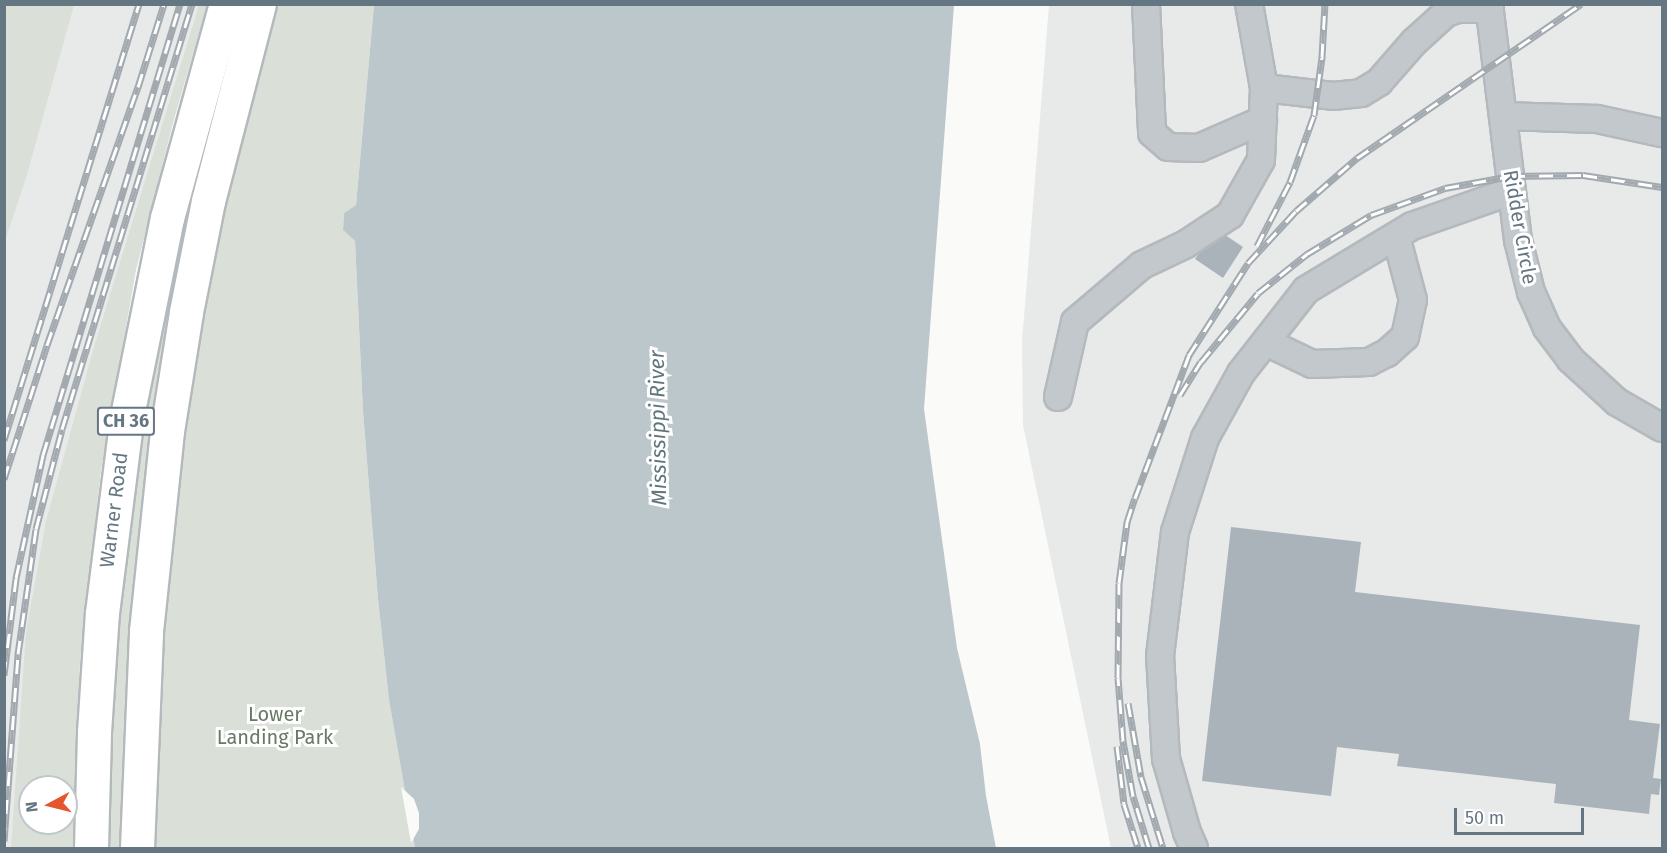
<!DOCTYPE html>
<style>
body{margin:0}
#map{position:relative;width:1667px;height:853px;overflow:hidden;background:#fafaf8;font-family:"Fira Sans",sans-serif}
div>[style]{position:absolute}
.built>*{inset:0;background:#e8e9e9}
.green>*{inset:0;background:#dadfd7}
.water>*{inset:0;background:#bbc7cb}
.pier>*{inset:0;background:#fafaf8}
.building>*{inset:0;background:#aab3b9}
.roads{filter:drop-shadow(2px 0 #b4b9bd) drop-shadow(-2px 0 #b4b9bd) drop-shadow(0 2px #b4b9bd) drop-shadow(0 -2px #b4b9bd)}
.minor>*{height:26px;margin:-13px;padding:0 13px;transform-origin:13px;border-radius:13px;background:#c3c8cc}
.highway>*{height:33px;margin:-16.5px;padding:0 16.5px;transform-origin:16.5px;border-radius:16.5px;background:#fff}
.rail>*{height:7px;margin-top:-3.5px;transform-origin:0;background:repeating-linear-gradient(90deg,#fff 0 14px,#a2aab0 0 28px);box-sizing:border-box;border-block:2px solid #a2aab0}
span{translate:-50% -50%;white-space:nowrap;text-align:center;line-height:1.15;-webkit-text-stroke:6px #fff;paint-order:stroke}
.shield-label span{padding:2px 4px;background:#fff;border:2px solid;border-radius:4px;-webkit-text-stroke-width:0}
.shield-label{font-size:18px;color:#657683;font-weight:700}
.street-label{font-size:20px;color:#657683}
.park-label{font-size:20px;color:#687a64}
.water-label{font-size:21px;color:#60757c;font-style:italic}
.frame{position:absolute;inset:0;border:6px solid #657683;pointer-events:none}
.north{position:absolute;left:18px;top:775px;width:60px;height:60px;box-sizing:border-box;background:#fff;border:2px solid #c1c8cd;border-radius:50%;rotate:263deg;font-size:16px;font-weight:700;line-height:24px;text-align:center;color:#657683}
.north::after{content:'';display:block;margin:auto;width:21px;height:27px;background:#e4572e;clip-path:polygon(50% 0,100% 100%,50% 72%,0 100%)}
.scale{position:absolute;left:1454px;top:808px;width:130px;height:27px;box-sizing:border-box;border:3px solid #657683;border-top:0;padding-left:8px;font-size:18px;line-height:21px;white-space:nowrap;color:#657683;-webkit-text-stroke:4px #fff;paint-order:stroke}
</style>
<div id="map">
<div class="built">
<i style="clip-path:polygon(56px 5px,202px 5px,148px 179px,15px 848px,5px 848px,5px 172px)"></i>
<i style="clip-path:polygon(1049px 5px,1662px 5px,1662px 848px,1111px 848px,1023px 425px,1022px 342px)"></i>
</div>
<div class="green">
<i style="clip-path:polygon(4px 5px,74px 5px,26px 178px,5px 241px)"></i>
<i style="clip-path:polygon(evenodd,199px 5px,207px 5px,173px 123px,136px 270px,101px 471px,80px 662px,74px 848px,11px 848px,26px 632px,46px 521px,94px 347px,199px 5px,30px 787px,66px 787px,66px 823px,30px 823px,30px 787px)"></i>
<i style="clip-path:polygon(277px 5px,374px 5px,356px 205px,344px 213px,343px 230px,355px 241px,363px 411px,378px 599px,389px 700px,415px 848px,155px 848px,164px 621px,189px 403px,225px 207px)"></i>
<i style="clip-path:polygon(231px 56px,124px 848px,103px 848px,114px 619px,156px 324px,222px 60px)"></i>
</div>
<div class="water">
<i style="clip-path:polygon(374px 5px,954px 5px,924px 409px,957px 648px,980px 744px,986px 796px,996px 848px,415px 848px,389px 700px,378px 599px,363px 411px,355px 241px,343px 230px,344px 213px,356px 205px)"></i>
</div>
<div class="pier">
<i style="clip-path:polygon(401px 787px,414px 799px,419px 813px,419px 829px,411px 843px)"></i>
</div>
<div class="building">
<i style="clip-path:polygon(1216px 229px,1243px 247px,1223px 278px,1195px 259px)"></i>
<i style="clip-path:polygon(1231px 527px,1361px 542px,1355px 592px,1640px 625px,1629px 720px,1660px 724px,1653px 778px,1661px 779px,1659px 795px,1651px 794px,1649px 814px,1554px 803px,1556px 784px,1397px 766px,1399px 754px,1337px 747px,1331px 796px,1202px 781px)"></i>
</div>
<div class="roads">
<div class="minor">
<i style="left:1146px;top:4px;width:129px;rotate:87.3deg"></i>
<i style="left:1152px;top:133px;width:21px;rotate:41deg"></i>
<i style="left:1168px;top:147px;width:31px;rotate:2deg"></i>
<i style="left:1199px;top:148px;width:70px;rotate:-23.6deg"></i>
<i style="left:1489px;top:4px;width:238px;rotate:83deg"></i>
<i style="left:1518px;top:240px;width:54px;rotate:76deg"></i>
<i style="left:1531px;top:292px;width:39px;rotate:66deg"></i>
<i style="left:1547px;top:328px;width:39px;rotate:53deg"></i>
<i style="left:1570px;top:359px;width:64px;rotate:42.5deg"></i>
<i style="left:1617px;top:402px;width:52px;rotate:30deg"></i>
<i style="left:1264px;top:88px;width:69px;rotate:6.6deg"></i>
<i style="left:1333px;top:96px;width:28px;rotate:-6deg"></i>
<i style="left:1361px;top:93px;width:21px;rotate:-31deg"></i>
<i style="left:1379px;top:82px;width:53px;rotate:-48.8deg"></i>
<i style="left:1414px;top:42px;width:43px;rotate:-42.2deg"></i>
<i style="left:1446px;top:13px;width:13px;rotate:-18deg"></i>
<i style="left:1458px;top:9px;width:32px"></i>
<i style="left:1503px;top:116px;width:94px;rotate:1.8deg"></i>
<i style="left:1597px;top:119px;width:66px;rotate:12.2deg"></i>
<i style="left:1266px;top:342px;width:51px;rotate:25.6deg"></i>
<i style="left:1312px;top:364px;width:57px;rotate:-2deg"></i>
<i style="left:1369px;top:362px;width:20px;rotate:-27deg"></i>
<i style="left:1387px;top:353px;width:24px;rotate:-42deg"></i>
<i style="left:1405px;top:337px;width:38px;rotate:-78deg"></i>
<i style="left:1413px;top:300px;width:66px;rotate:-104.9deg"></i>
<i style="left:1058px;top:397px;width:77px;rotate:-77.2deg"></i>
<i style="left:1075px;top:322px;width:88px;rotate:-40.4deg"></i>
<i style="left:1142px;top:265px;width:49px;rotate:-25.5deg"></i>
<i style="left:1186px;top:244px;width:53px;rotate:-33.4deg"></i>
<i style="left:1230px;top:215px;width:63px;rotate:-60.6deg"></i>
<i style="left:1261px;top:160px;width:72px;rotate:-87.6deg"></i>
<i style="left:1264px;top:88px;width:85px;rotate:-100.1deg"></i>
<i style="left:1194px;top:848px;width:17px;rotate:-114deg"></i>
<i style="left:1187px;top:832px;width:76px;rotate:-106deg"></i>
<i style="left:1166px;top:759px;width:103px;rotate:-93.3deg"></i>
<i style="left:1160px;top:656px;width:125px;rotate:-83.1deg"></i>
<i style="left:1175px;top:532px;width:99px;rotate:-72.3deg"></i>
<i style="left:1205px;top:438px;width:74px;rotate:-61deg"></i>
<i style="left:1241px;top:373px;width:105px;rotate:-51.9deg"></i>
<i style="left:1306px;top:290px;width:124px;rotate:-31.1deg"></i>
<i style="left:1412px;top:226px;width:106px;rotate:-19.3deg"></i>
</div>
<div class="highway">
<i style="left:91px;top:848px;width:116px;rotate:-88.5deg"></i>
<i style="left:94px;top:732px;width:119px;rotate:-86.2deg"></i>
<i style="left:102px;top:613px;width:199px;rotate:-82.8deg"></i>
<i style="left:127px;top:416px;width:202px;rotate:-78.6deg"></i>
<i style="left:167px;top:218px;width:222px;rotate:-74.6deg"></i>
<i style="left:137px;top:848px;width:217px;rotate:-87.6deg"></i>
<i style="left:146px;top:631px;width:201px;rotate:-84deg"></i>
<i style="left:167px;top:431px;width:121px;rotate:-80.9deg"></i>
<i style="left:186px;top:312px;width:113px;rotate:-78.8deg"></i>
<i style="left:208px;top:201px;width:203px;rotate:-75.5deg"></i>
</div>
</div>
<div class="rail">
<i style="left:1257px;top:246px;width:72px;rotate:-62.7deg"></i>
<i style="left:1290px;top:182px;width:71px;rotate:-70.3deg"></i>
<i style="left:1314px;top:115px;width:59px;rotate:-82.1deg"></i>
<i style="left:1322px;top:57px;width:53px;rotate:-86.8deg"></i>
<i style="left:1180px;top:395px;width:39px;rotate:-58deg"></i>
<i style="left:1201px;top:362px;width:89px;rotate:-50.4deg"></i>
<i style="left:1258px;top:293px;width:63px;rotate:-38.5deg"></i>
<i style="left:1307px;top:254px;width:75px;rotate:-31.4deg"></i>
<i style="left:1371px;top:215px;width:79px;rotate:-20deg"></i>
<i style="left:1445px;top:188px;width:67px;rotate:-10.3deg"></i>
<i style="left:1511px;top:176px;width:72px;rotate:-0.8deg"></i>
<i style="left:1583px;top:175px;width:80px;rotate:8.6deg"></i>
<i style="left:4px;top:440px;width:456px;rotate:-72.8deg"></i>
<i style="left:4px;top:479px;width:141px;rotate:-72.2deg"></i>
<i style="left:47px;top:345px;width:274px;rotate:-70.6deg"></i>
<i style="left:138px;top:87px;width:87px;rotate:-72.6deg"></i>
<i style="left:4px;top:675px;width:98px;rotate:-82.9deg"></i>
<i style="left:16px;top:578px;width:126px;rotate:-77.6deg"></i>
<i style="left:43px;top:455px;width:471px;rotate:-73.1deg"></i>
<i style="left:1128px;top:703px;width:75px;rotate:80deg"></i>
<i style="left:1141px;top:777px;width:74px;rotate:72.8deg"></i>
<i style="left:1117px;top:746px;width:58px;rotate:83.1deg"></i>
<i style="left:1124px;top:804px;width:46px;rotate:72.3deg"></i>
<i style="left:4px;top:841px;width:188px;rotate:-85.7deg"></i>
<i style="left:18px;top:654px;width:126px;rotate:-81.8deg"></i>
<i style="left:36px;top:529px;width:103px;rotate:-75.4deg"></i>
<i style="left:62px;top:429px;width:444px;rotate:-73deg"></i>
<i style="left:1149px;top:848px;width:54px;rotate:-107.1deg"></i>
<i style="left:1133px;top:796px;width:56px;rotate:-100.3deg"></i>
<i style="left:1123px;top:741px;width:63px;rotate:-94.5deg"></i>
<i style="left:1118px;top:678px;width:95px;rotate:-89.4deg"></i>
<i style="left:1119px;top:583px;width:62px;rotate:-82.5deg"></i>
<i style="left:1127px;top:522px;width:25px;rotate:-72deg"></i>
<i style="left:1135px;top:498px;width:153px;rotate:-69.3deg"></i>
<i style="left:1189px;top:355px;width:109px;rotate:-57.3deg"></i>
<i style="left:1248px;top:263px;width:71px;rotate:-47.3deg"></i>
<i style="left:1296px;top:211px;width:81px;rotate:-41deg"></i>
<i style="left:1357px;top:158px;width:272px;rotate:-34.5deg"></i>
</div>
<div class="shield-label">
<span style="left:126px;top:421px">CH 36</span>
</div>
<div class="street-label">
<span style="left:1520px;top:227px;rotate:80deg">Ridder Circle</span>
<span style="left:114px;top:510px;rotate:-83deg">Warner Road</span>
</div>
<div class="park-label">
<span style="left:275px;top:726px">Lower<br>Landing Park</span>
</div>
<div class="water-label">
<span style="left:658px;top:428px;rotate:-91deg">Mississippi River</span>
</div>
<div class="frame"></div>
<div class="north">N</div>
<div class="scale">50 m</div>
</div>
